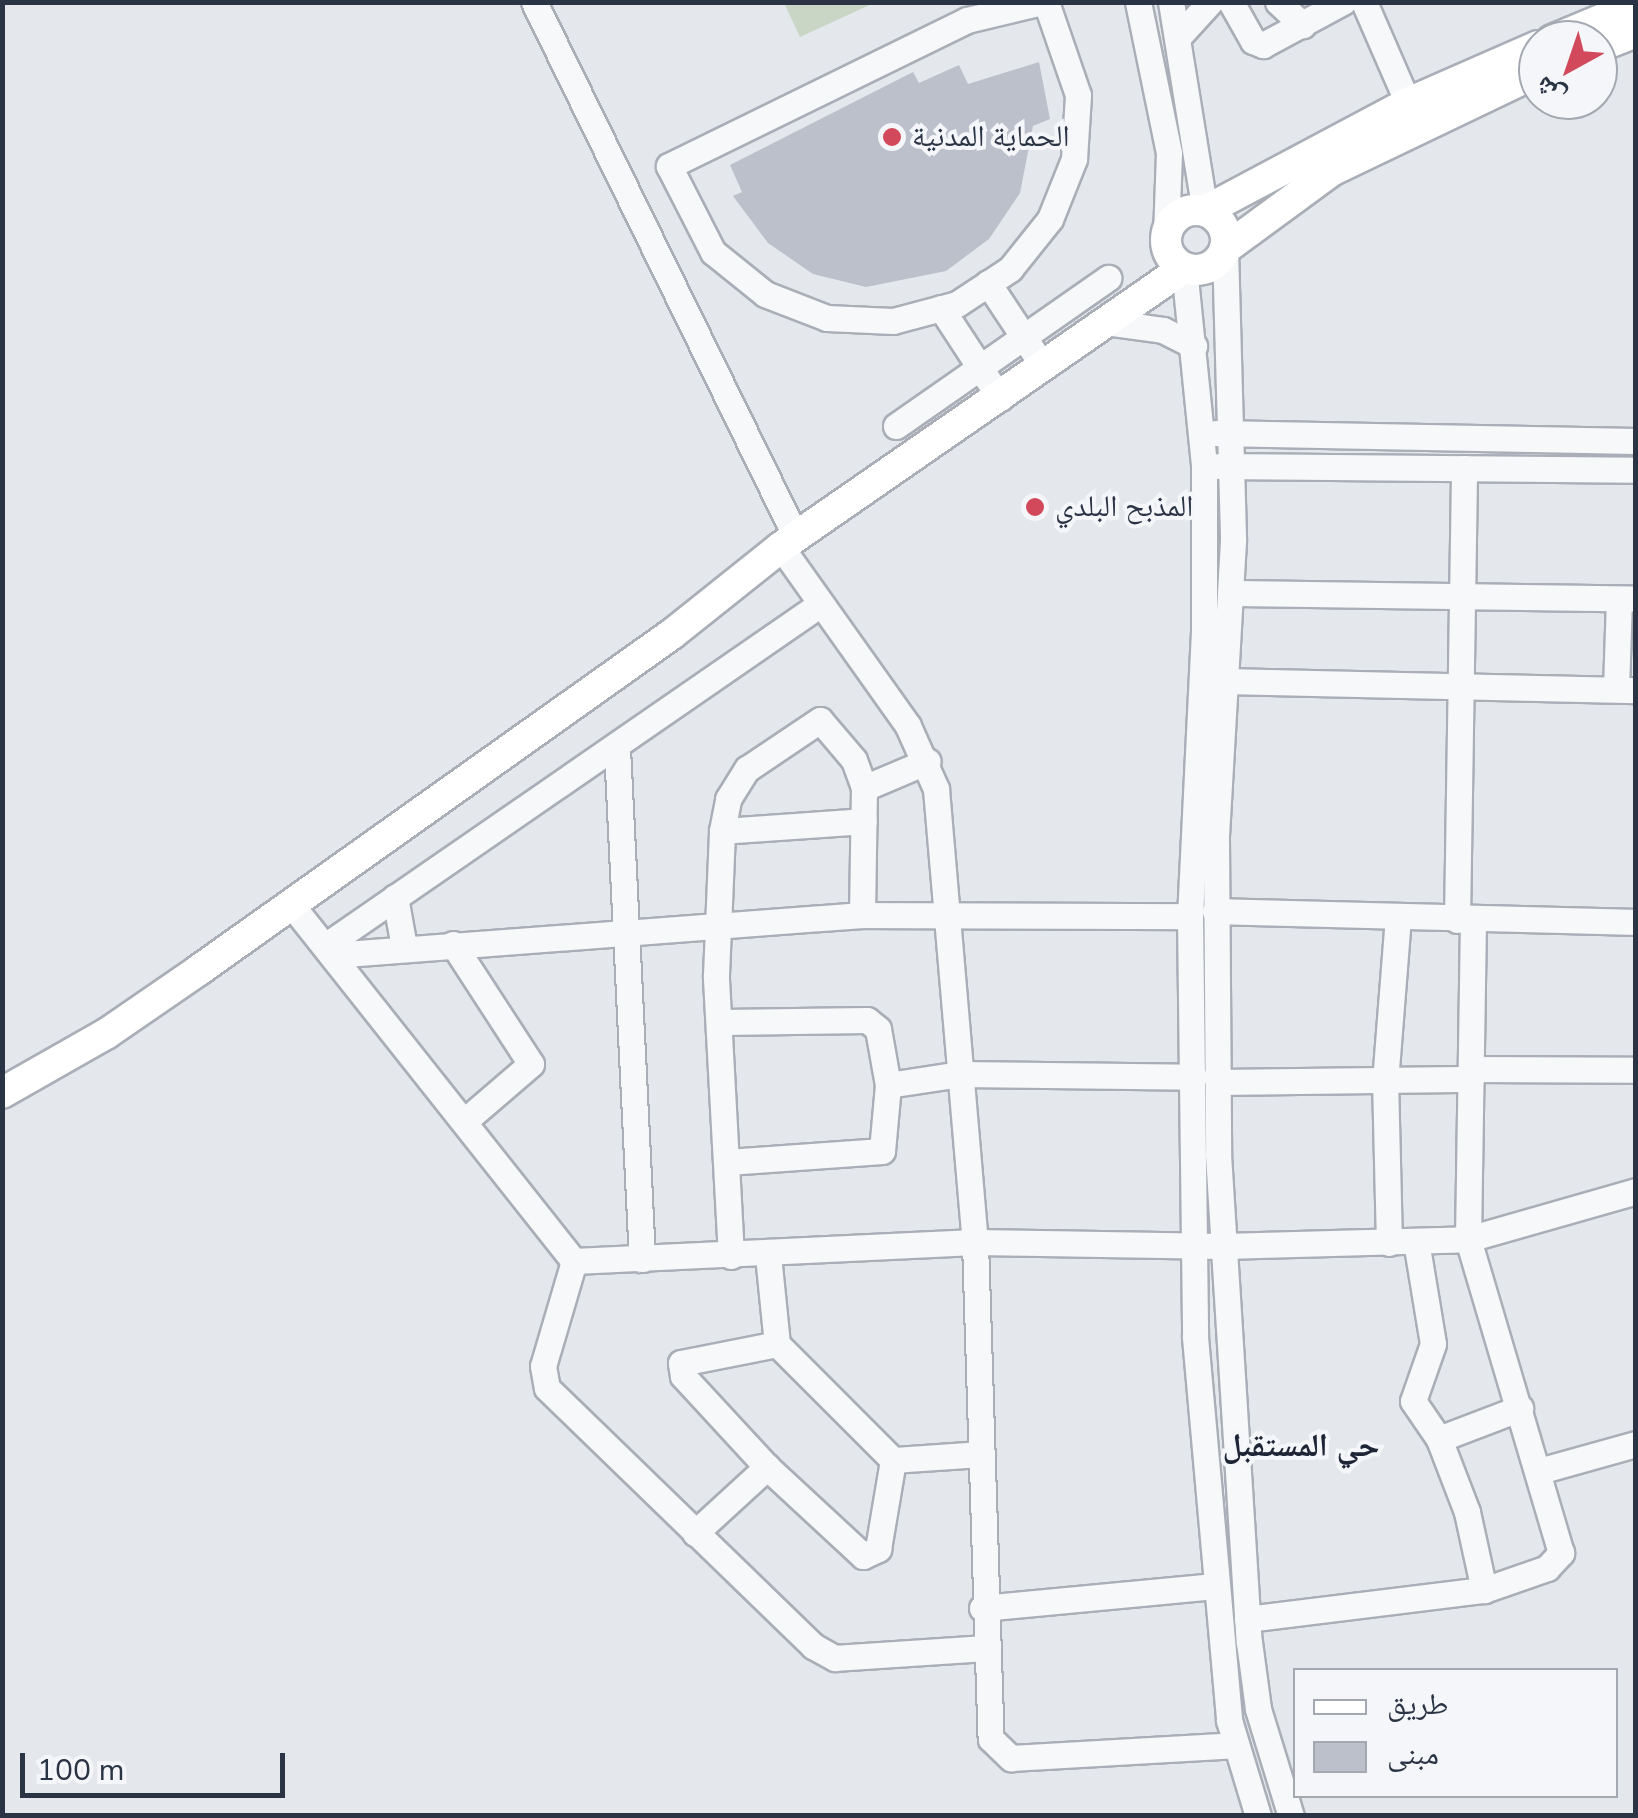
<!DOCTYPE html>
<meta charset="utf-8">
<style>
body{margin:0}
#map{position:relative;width:1638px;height:1818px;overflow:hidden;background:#e4e7ec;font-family:"Nunito Sans","Noto Naskh Arabic",sans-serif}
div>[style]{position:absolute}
.green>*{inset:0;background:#c9d6c5}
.building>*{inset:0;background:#bbc0ca}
.roads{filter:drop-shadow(2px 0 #a9aeb7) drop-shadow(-2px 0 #a9aeb7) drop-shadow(0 2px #a9aeb7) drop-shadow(0 -2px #a9aeb7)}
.minor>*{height:25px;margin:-12.5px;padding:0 12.5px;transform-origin:12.5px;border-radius:12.5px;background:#f7f8fa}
.major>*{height:30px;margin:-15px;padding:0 15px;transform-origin:15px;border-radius:15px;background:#fff}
.major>.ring{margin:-15px;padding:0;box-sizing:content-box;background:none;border:30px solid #fff;border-radius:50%}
.dots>*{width:28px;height:28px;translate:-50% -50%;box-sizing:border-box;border:5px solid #f4f6f9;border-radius:50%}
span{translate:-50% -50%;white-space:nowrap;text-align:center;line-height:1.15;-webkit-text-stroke:8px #f4f6f9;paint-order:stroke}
.poi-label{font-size:30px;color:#2b3445}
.left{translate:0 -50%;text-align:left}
.neighbourhood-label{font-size:32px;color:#1d2536;font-weight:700}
.frame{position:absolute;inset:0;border:5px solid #2b3445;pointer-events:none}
.legend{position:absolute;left:1293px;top:1668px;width:325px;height:130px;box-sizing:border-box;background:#f4f6f9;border:2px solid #a4a8b1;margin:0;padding:12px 18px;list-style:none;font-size:30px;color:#2b3445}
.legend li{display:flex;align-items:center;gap:20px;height:50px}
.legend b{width:50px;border:2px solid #a4a8b1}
.north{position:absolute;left:1518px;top:20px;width:100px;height:100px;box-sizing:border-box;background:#f4f6f9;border:2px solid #a4a8b1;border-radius:50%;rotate:220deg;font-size:28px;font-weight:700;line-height:40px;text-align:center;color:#2b3445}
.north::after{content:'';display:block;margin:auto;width:35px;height:45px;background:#d1495b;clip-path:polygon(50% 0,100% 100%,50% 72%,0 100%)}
.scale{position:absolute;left:20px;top:1753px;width:265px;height:45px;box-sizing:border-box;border:5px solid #2b3445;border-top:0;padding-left:12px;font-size:30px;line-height:35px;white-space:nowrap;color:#2b3445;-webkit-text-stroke:8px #f4f6f9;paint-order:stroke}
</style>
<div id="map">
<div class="green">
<i style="clip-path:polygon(784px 3px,874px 3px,800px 37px)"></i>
</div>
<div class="building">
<i style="clip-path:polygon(1039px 62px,1050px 119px,1033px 126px,1020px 193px,989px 239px,946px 271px,866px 287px,813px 274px,768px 243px,733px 196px,742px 192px,730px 165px,913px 72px,919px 83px,959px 65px,968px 84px)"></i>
</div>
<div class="roads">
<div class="minor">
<i style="left:534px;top:2px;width:596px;rotate:63.91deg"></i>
<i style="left:1042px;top:2px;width:77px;rotate:166.5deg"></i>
<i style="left:967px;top:20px;width:332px;rotate:153.9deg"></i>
<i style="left:669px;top:166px;width:97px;rotate:62.9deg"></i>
<i style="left:713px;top:252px;width:67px;rotate:38.9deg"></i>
<i style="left:765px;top:294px;width:66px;rotate:21.2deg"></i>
<i style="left:827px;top:318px;width:66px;rotate:2.6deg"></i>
<i style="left:893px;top:321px;width:66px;rotate:-14.9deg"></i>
<i style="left:957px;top:304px;width:64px;rotate:-33.4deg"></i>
<i style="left:1010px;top:269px;width:64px;rotate:-51.3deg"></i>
<i style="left:1050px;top:219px;width:65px;rotate:-68.2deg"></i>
<i style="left:1074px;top:159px;width:64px;rotate:-86.4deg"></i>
<i style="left:1078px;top:95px;width:98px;rotate:-109deg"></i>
<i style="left:1138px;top:2px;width:154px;rotate:78.4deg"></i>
<i style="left:1169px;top:153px;width:80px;rotate:92.1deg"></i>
<i style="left:1171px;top:2px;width:212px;rotate:80.8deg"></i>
<i style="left:1231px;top:2px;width:45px;rotate:60.6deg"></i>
<i style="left:1253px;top:41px;width:11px;rotate:22deg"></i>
<i style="left:1263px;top:45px;width:91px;rotate:-28.3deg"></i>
<i style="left:1278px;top:2px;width:34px;rotate:43deg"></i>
<i style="left:1364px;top:2px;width:110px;rotate:66.5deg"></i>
<i style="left:1179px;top:36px;width:46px;rotate:-47.6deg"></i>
<i style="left:1225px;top:249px;width:292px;rotate:88.4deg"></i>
<i style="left:1233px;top:541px;width:298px;rotate:93.3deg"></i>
<i style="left:1216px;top:839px;width:315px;rotate:89.6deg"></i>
<i style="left:1218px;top:1154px;width:489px;rotate:86.4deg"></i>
<i style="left:1249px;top:1642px;width:68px;rotate:82.3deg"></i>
<i style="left:1258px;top:1709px;width:112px;rotate:72.9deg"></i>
<i style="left:1184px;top:268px;width:199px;rotate:84.2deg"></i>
<i style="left:1204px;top:466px;width:165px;rotate:90deg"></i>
<i style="left:1204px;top:631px;width:285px;rotate:92.8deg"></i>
<i style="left:1190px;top:916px;width:421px;rotate:89.3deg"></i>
<i style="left:1195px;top:1337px;width:385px;rotate:84.9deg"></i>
<i style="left:1229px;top:1720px;width:100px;rotate:73.2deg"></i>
<i style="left:988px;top:283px;width:82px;rotate:56.5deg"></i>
<i style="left:941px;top:308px;width:108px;rotate:56.8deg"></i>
<i style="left:1113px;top:323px;width:50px;rotate:8deg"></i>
<i style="left:1163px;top:330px;width:35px;rotate:27deg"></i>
<i style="left:896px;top:426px;width:259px;rotate:-34.9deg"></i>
<i style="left:1216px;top:433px;width:420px;rotate:1.1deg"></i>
<i style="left:1219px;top:466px;width:417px;rotate:0.5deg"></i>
<i style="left:781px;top:547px;width:219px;rotate:54.6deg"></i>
<i style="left:908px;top:726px;width:69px;rotate:66deg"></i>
<i style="left:936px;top:789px;width:455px;rotate:85.1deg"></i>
<i style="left:975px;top:1242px;width:497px;rotate:88.2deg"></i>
<i style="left:991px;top:1739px;width:28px;rotate:44deg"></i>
<i style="left:1011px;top:1758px;width:223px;rotate:-3.3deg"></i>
<i style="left:1231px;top:593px;width:405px;rotate:0.8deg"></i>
<i style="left:1225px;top:681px;width:411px;rotate:1.3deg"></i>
<i style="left:1616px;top:689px;width:90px;rotate:-88.1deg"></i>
<i style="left:617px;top:748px;width:512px;rotate:87.2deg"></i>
<i style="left:864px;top:788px;width:69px;rotate:-22.9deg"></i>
<i style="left:722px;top:831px;width:142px;rotate:-4deg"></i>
<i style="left:395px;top:897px;width:51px;rotate:79.8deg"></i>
<i style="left:290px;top:903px;width:457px;rotate:51.6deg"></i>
<i style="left:1215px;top:911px;width:421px;rotate:1.5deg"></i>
<i style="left:1457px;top:920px;width:452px;rotate:-89.1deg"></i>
<i style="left:453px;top:944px;width:143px;rotate:57deg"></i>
<i style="left:531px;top:1064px;width:86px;rotate:139.3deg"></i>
<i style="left:325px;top:946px;width:600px;rotate:-34.62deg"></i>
<i style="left:332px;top:955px;width:532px;rotate:-4.32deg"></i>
<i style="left:862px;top:915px;width:328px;rotate:0.2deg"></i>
<i style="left:722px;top:1022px;width:145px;rotate:-0.8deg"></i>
<i style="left:867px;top:1020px;width:14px;rotate:39deg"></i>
<i style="left:878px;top:1029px;width:57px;rotate:79.9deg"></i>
<i style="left:888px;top:1085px;width:66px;rotate:95.2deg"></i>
<i style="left:882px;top:1151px;width:155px;rotate:175.9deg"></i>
<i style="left:1471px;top:1069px;width:165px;rotate:0.3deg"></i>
<i style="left:1218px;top:1082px;width:253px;rotate:-0.7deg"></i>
<i style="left:888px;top:1085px;width:74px;rotate:-8.6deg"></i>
<i style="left:961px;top:1074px;width:233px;rotate:0.7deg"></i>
<i style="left:1416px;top:1241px;width:104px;rotate:80.6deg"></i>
<i style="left:1433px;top:1344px;width:60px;rotate:109.3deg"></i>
<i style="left:1413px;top:1401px;width:46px;rotate:55.6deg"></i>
<i style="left:1439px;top:1439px;width:78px;rotate:69deg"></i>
<i style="left:1467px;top:1512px;width:80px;rotate:77.7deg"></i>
<i style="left:1389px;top:1243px;width:161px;rotate:-91.4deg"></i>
<i style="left:1385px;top:1082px;width:166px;rotate:-85.5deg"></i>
<i style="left:731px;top:1256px;width:281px;rotate:-93.1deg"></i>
<i style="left:716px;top:975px;width:144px;rotate:-87.6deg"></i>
<i style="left:722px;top:831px;width:33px;rotate:-79deg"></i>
<i style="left:728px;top:799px;width:36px;rotate:-58deg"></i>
<i style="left:747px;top:769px;width:88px;rotate:-33.9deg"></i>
<i style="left:820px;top:720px;width:52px;rotate:49.6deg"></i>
<i style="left:854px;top:760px;width:30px;rotate:70deg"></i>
<i style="left:864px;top:788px;width:127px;rotate:90.9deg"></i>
<i style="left:574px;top:1261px;width:401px;rotate:-2.7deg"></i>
<i style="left:975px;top:1242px;width:248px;rotate:0.9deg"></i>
<i style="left:1223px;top:1246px;width:245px;rotate:-1.6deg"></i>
<i style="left:1468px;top:1239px;width:175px;rotate:-15.9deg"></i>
<i style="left:574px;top:1261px;width:109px;rotate:106.4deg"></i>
<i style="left:543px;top:1366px;width:22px;rotate:80deg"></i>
<i style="left:547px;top:1388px;width:371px;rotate:44.1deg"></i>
<i style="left:813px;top:1646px;width:25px;rotate:29deg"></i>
<i style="left:835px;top:1658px;width:150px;rotate:-3.8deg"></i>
<i style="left:1439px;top:1439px;width:87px;rotate:-20.9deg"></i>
<i style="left:893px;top:1460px;width:87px;rotate:-3.9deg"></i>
<i style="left:767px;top:1467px;width:124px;rotate:-132.7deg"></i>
<i style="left:683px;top:1376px;width:13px;rotate:-99deg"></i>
<i style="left:681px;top:1363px;width:98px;rotate:-11.2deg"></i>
<i style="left:1539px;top:1471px;width:101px;rotate:-15.6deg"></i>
<i style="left:695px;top:1533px;width:98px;rotate:-42.5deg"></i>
<i style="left:767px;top:1467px;width:131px;rotate:42.8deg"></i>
<i style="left:863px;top:1556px;width:17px;rotate:-25deg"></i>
<i style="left:878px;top:1549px;width:90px;rotate:-80.4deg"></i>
<i style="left:893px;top:1460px;width:164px;rotate:-135deg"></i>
<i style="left:777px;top:1344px;width:89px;rotate:-95.8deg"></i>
<i style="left:982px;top:1608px;width:234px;rotate:-5.4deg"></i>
<i style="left:1247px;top:1619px;width:239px;rotate:-7deg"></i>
<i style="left:1484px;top:1590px;width:67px;rotate:-19.2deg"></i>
<i style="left:1547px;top:1568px;width:21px;rotate:-47deg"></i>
<i style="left:1561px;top:1553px;width:327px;rotate:-106.5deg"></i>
<i style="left:1468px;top:1239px;width:319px;rotate:-89.1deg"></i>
</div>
<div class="major">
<i style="left:1552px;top:40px;width:91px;rotate:-22.6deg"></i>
<i style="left:1598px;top:47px;width:41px;rotate:-21.5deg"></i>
<i class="ring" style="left:1166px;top:210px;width:30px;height:30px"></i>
<i style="left:1205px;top:211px;width:230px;rotate:-28deg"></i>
<i style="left:1408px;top:103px;width:142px;rotate:-23.7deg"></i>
<i style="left:1225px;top:249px;width:132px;rotate:-36.3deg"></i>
<i style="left:1331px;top:171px;width:229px;rotate:-25.6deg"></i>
<i style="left:2px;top:1093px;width:120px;rotate:-29.6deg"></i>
<i style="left:106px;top:1034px;width:113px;rotate:-34.5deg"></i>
<i style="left:199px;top:970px;width:580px;rotate:-35.39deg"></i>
<i style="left:672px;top:634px;width:139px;rotate:-38.6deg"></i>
<i style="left:781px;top:547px;width:490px;rotate:-34.7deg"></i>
</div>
</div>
<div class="dots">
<i style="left:892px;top:137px;background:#d1495b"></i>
<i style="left:1035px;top:507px;background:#d1495b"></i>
</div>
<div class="poi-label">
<span class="left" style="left:912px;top:137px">الحماية المدنية</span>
<span class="left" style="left:1055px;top:507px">المذبح البلدي</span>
</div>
<div class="neighbourhood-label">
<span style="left:1301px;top:1446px">حي المستقبل</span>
</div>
<div class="frame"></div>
<ul class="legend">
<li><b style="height:12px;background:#fff"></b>طريق</li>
<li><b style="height:28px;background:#bbc0ca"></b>مبنى</li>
</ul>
<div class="north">ش</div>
<div class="scale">100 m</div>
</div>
